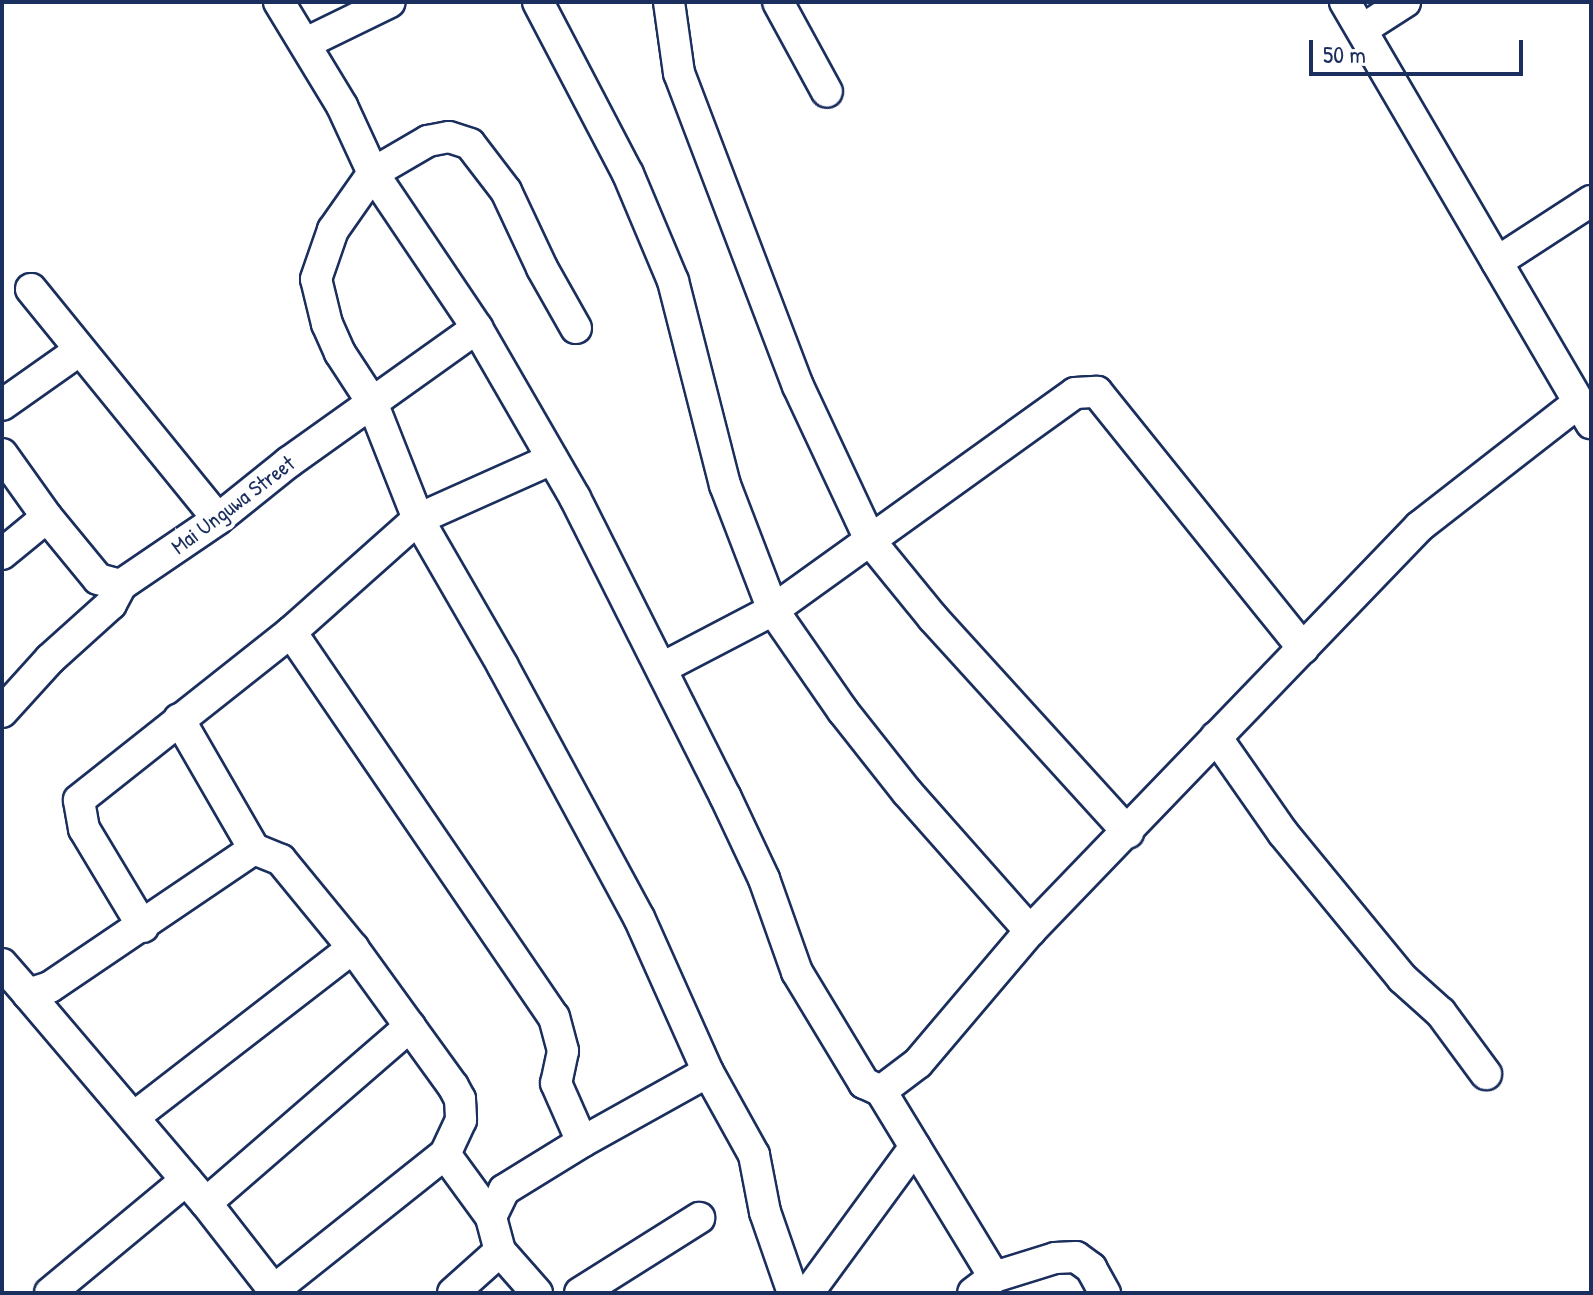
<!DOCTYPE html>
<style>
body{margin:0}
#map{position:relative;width:1593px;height:1295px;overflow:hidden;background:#fff;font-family:"Patrick Hand",sans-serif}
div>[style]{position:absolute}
.roads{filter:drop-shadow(2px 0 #1b2f5e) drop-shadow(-2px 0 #1b2f5e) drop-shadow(0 2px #1b2f5e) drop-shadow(0 -2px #1b2f5e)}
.minor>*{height:30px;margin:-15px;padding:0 15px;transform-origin:15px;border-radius:15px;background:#fff}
span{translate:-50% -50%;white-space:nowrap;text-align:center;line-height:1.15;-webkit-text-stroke:8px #fff;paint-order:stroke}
.street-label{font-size:22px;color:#1b2f5e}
.frame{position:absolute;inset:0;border:4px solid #1b2f5e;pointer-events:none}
.scale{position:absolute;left:1309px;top:40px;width:214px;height:36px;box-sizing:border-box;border:4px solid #1b2f5e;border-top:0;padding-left:10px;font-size:24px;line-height:28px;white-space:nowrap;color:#1b2f5e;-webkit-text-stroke:6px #fff;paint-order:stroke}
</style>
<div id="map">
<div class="roads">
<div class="minor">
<i style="left:279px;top:2px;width:122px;rotate:58.8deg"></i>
<i style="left:342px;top:106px;width:74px;rotate:65.2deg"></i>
<i style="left:373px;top:173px;width:187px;rotate:56.1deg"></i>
<i style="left:477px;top:328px;width:196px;rotate:60deg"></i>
<i style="left:575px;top:498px;width:334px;rotate:63.3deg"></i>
<i style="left:725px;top:796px;width:92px;rotate:64.8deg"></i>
<i style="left:764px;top:879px;width:99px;rotate:70.5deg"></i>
<i style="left:797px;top:972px;width:130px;rotate:58.9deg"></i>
<i style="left:864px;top:1083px;width:19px;rotate:25deg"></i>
<i style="left:881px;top:1091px;width:218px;rotate:58.7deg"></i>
<i style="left:994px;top:1277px;width:26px;rotate:143deg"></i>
<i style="left:538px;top:2px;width:194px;rotate:62.4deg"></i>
<i style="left:628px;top:174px;width:116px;rotate:67.2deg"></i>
<i style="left:673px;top:281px;width:211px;rotate:75.7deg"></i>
<i style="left:725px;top:485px;width:134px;rotate:69deg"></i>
<i style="left:773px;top:610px;width:123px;rotate:55.3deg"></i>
<i style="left:843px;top:711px;width:103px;rotate:51.7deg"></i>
<i style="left:907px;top:792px;width:186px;rotate:48.5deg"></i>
<i style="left:669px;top:2px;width:72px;rotate:82deg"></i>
<i style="left:679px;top:73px;width:335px;rotate:69.2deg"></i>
<i style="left:798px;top:386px;width:172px;rotate:64.9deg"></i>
<i style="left:871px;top:542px;width:98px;rotate:50.8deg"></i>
<i style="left:933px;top:618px;width:290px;rotate:47.7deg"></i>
<i style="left:778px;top:2px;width:102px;rotate:61.4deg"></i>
<i style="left:1345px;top:2px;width:488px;rotate:59.7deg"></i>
<i style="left:1363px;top:29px;width:50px;rotate:-32.7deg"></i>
<i style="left:306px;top:43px;width:93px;rotate:-26deg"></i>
<i style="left:1497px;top:262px;width:112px;rotate:-33deg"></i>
<i style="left:31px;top:289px;width:296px;rotate:50.9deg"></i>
<i style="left:2px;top:405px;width:95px;rotate:-35.2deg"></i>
<i style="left:2px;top:454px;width:77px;rotate:54.5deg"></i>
<i style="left:2px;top:554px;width:58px;rotate:-39.4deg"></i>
<i style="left:47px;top:517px;width:80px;rotate:50.6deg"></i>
<i style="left:98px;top:579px;width:24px;rotate:15deg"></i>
<i style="left:121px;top:585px;width:117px;rotate:-34.2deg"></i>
<i style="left:218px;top:519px;width:91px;rotate:-38.8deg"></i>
<i style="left:289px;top:462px;width:231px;rotate:-35.5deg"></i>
<i style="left:291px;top:632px;width:466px;rotate:55.7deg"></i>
<i style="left:554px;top:1017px;width:35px;rotate:75deg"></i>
<i style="left:563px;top:1051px;width:33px;rotate:102deg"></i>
<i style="left:556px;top:1083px;width:64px;rotate:66.2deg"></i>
<i style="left:662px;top:668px;width:125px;rotate:-27.6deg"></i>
<i style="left:773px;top:610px;width:372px;rotate:-35.7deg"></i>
<i style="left:1075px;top:393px;width:22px;rotate:-3deg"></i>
<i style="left:1097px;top:392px;width:329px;rotate:51.2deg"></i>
<i style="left:2px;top:712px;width:72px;rotate:-47.8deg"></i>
<i style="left:50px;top:659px;width:82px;rotate:-42deg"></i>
<i style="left:111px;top:604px;width:21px;rotate:-62deg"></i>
<i style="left:179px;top:719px;width:150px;rotate:60deg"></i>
<i style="left:254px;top:849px;width:29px;rotate:22deg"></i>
<i style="left:281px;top:860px;width:114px;rotate:50.7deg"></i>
<i style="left:353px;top:948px;width:170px;rotate:54.1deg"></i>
<i style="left:453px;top:1086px;width:15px;rotate:62deg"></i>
<i style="left:460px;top:1099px;width:21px;rotate:87deg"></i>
<i style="left:461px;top:1120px;width:38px;rotate:115deg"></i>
<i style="left:445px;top:1154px;width:78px;rotate:53.9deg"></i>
<i style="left:1216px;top:737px;width:117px;rotate:55.1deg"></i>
<i style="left:1283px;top:833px;width:188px;rotate:50.6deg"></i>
<i style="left:1402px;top:978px;width:52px;rotate:41.9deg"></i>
<i style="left:1441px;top:1013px;width:76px;rotate:53.6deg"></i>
<i style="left:143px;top:927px;width:114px;rotate:-121deg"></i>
<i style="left:84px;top:829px;width:29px;rotate:-100deg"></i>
<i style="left:79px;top:800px;width:270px;rotate:-38.4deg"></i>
<i style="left:291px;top:632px;width:170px;rotate:-41.7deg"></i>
<i style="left:418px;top:519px;width:147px;rotate:-24.1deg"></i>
<i style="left:2px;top:964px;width:40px;rotate:49deg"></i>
<i style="left:28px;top:994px;width:23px;rotate:-18deg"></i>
<i style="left:50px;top:987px;width:246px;rotate:-34.1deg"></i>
<i style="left:28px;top:994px;width:275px;rotate:49.6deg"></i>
<i style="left:206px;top:1203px;width:114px;rotate:52.1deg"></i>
<i style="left:708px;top:1072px;width:95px;rotate:61deg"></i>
<i style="left:754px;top:1155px;width:58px;rotate:79.1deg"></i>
<i style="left:765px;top:1212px;width:86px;rotate:70.9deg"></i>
<i style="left:881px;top:1091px;width:46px;rotate:-37.1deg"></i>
<i style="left:918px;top:1063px;width:173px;rotate:-49.7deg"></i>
<i style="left:1030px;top:931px;width:562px;rotate:-46.08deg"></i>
<i style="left:1420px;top:526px;width:200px;rotate:-37.9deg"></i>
<i style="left:134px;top:1117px;width:277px;rotate:-37.7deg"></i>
<i style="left:206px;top:1203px;width:270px;rotate:-40.9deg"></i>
<i style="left:994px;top:1277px;width:64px;rotate:-17.3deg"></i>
<i style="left:1055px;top:1258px;width:21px;rotate:-3deg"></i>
<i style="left:1076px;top:1257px;width:19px;rotate:36deg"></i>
<i style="left:1091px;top:1268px;width:29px;rotate:61deg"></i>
<i style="left:274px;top:1290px;width:218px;rotate:-38.5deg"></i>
<i style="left:50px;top:1293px;width:177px;rotate:-39.7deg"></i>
<i style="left:453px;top:1293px;width:63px;rotate:-41.8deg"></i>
<i style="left:537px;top:1293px;width:56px;rotate:-131.4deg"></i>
<i style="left:500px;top:1251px;width:35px;rotate:-105deg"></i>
<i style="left:491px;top:1217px;width:30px;rotate:-64deg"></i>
<i style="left:504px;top:1190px;width:92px;rotate:-31.6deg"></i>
<i style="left:582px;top:1142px;width:144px;rotate:-29.1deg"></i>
<i style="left:708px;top:1072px;width:169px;rotate:-114.1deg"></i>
<i style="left:639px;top:918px;width:286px;rotate:-118.4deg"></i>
<i style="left:503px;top:666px;width:170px;rotate:-120deg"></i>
<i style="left:418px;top:519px;width:126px;rotate:-111.5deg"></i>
<i style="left:372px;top:402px;width:59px;rotate:-123.1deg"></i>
<i style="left:340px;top:353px;width:32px;rotate:-114deg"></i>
<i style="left:327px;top:324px;width:46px;rotate:-103.7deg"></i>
<i style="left:316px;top:279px;width:52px;rotate:-70.9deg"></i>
<i style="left:333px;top:230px;width:70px;rotate:-54.9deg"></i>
<i style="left:373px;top:173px;width:64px;rotate:-30.2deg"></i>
<i style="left:428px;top:141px;width:21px;rotate:-11deg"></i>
<i style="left:449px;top:137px;width:22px;rotate:18deg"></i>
<i style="left:470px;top:144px;width:59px;rotate:52.5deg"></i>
<i style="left:506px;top:191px;width:85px;rotate:64.9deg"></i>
<i style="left:542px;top:268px;width:69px;rotate:60.5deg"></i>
<i style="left:580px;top:1293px;width:141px;rotate:-32.2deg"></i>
<i style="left:808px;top:1293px;width:181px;rotate:-53.8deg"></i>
</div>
</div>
<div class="street-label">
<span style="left:233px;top:505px;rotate:-37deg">Mai Unguwa Street</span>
</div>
<div class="frame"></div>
<div class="scale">50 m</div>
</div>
